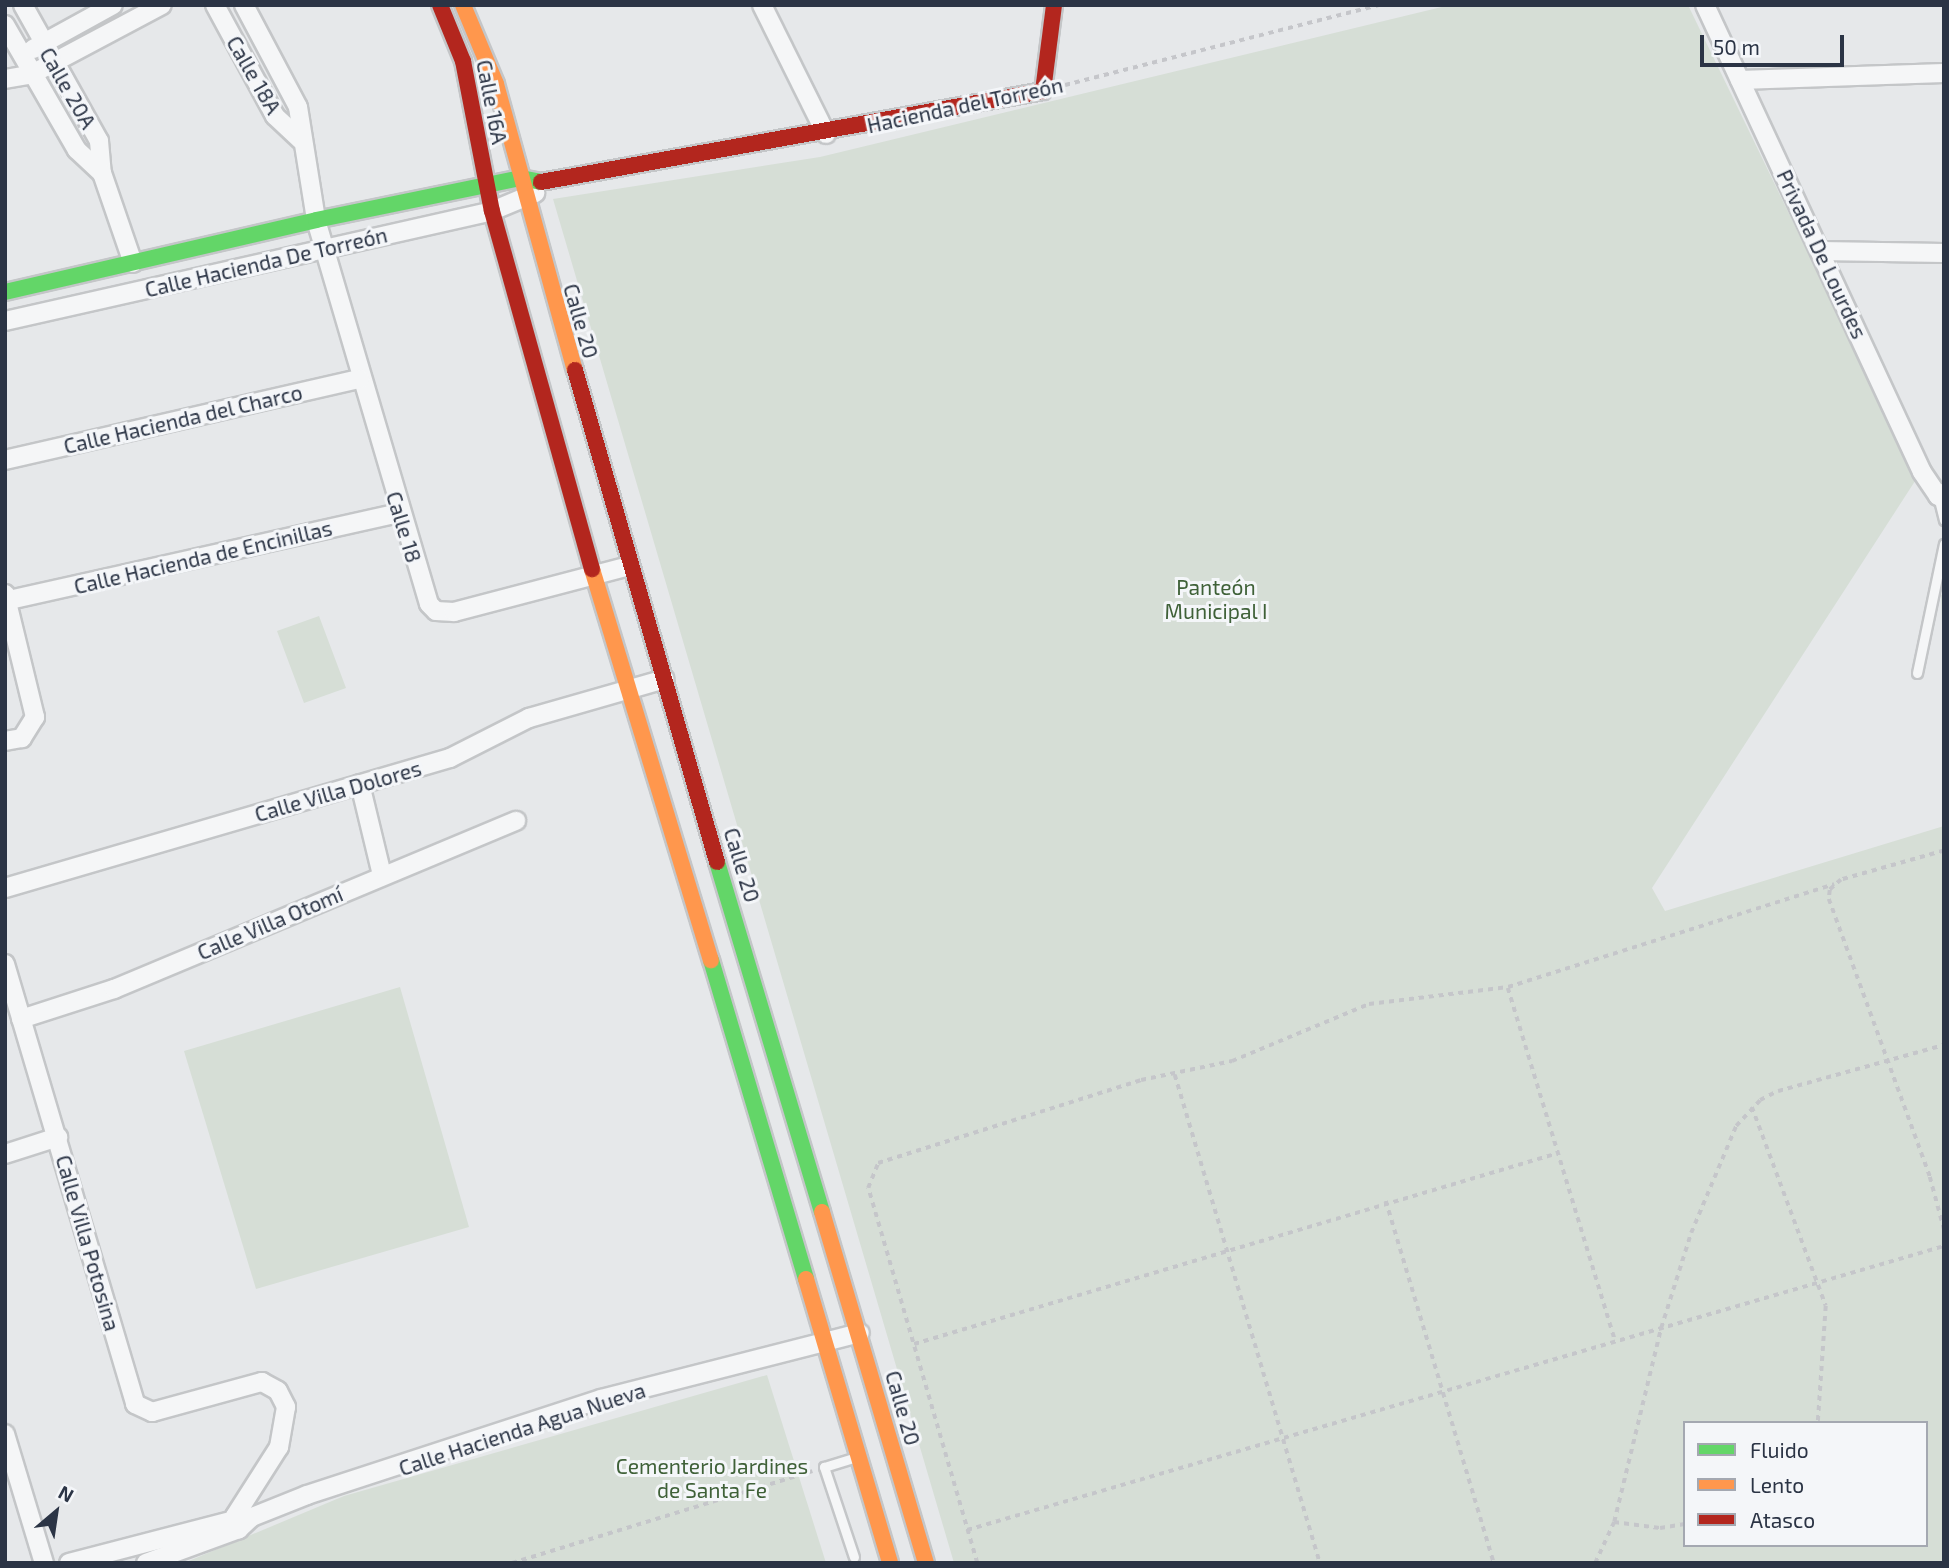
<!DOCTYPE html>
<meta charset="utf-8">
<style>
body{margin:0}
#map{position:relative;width:1949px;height:1568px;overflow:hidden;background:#e6e8ea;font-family:"Exo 2",sans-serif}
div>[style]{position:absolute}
.green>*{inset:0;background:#d6ded6}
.path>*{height:3.5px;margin-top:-1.75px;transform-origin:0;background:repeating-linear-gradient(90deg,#c5c6ca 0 5px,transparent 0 10px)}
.roads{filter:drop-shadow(2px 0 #c4c6c8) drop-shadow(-2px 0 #c4c6c8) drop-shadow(0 2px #c4c6c8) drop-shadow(0 -2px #c4c6c8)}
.lane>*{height:9px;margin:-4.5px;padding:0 4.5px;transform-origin:4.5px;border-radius:4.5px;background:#f5f6f7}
.street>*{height:18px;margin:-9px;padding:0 9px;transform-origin:9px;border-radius:9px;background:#f5f6f7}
.fast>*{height:16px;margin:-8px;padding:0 8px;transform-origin:8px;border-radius:8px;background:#63d668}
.slow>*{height:16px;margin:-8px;padding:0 8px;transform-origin:8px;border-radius:8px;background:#ff974d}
.jam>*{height:16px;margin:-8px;padding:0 8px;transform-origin:8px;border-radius:8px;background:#b3261e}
span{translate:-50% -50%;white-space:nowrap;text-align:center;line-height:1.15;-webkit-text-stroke:6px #f4f6f9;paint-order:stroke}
.street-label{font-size:21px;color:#2b3445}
.park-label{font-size:21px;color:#3f6138}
.frame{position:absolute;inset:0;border:7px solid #2b3445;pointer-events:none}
.legend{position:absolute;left:1683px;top:1421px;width:245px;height:126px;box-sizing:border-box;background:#f4f6f9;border:2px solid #a4a8b1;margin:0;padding:9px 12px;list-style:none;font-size:21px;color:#2b3445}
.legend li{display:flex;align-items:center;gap:14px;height:35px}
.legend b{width:35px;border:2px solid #a4a8b1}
.north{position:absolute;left:21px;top:1477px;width:70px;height:70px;-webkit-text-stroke:5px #f4f6f9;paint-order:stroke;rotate:29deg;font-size:19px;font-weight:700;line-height:28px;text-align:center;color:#2b3445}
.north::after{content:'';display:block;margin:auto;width:24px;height:32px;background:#2b3445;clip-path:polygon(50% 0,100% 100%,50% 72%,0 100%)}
.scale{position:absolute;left:1700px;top:35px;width:144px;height:32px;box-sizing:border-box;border:4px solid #2b3445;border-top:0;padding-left:9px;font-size:21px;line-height:24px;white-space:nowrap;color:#2b3445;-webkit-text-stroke:5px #f4f6f9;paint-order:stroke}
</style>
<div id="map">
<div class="green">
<i style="clip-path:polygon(evenodd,1450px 5px,1688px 5px,1917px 478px,1652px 888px,1665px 911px,1944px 826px,1944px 1563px,954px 1563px,553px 199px,820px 157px,1450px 5px,1685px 1423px,1926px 1423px,1926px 1545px,1685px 1545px,1685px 1423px)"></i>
<i style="clip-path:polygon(1944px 594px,1944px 682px,1941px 595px)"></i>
<i style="clip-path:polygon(319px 616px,346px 688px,304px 703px,277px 631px)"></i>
<i style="clip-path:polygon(400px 987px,469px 1227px,256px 1289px,184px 1051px)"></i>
<i style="clip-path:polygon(767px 1375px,826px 1563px,184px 1563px,344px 1496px)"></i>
</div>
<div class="path">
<i style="left:1065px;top:85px;width:323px;rotate:-14.3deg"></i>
<i style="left:1944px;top:851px;width:107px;rotate:164.3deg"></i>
<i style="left:1841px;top:880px;width:15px;rotate:138deg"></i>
<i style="left:1830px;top:890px;width:9px;rotate:96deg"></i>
<i style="left:1829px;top:899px;width:296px;rotate:70deg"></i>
<i style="left:1930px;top:1177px;width:54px;rotate:74.9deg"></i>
<i style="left:1508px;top:988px;width:369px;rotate:73.1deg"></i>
<i style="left:1175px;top:1075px;width:509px;rotate:73.45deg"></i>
<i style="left:1752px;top:1107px;width:212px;rotate:69.6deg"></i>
<i style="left:1826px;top:1306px;width:117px;rotate:93.9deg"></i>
<i style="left:1386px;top:1201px;width:378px;rotate:73.4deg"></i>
<i style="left:914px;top:1344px;width:669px;rotate:-16.51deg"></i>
<i style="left:1614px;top:1522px;width:46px;rotate:7.4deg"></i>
<i style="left:1660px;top:1528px;width:25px;rotate:-9deg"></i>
<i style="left:967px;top:1530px;width:1017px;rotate:-16.21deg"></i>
<i style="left:512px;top:1563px;width:314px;rotate:-17deg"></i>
<i style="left:977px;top:1563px;width:391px;rotate:-106.2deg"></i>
<i style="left:868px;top:1188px;width:27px;rotate:-68deg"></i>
<i style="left:878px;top:1163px;width:276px;rotate:-17.5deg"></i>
<i style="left:1141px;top:1080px;width:93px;rotate:-11.8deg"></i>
<i style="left:1232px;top:1061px;width:148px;rotate:-22.6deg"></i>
<i style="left:1369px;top:1004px;width:140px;rotate:-7deg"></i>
<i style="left:1508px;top:987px;width:342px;rotate:-17.5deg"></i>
<i style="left:1595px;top:1563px;width:45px;rotate:-65.1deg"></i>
<i style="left:1614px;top:1522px;width:200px;rotate:-76.4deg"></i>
<i style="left:1661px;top:1328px;width:100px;rotate:-72.5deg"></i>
<i style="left:1691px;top:1233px;width:116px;rotate:-67.2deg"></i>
<i style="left:1736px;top:1126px;width:35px;rotate:-47deg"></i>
<i style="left:1760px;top:1100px;width:20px;rotate:-27deg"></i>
<i style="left:1778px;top:1091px;width:172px;rotate:-15.5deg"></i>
</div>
<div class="roads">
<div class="lane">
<i style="left:1938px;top:496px;width:25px;rotate:76deg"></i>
<i style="left:1917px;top:673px;width:132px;rotate:-78.2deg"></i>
<i style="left:854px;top:1557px;width:95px;rotate:-108.4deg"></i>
<i style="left:824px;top:1467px;width:34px;rotate:-17deg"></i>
</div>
<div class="street">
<i style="left:23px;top:5px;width:156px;rotate:60.8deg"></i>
<i style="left:99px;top:141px;width:32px;rotate:85deg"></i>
<i style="left:102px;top:173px;width:95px;rotate:71deg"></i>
<i style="left:215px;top:5px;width:126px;rotate:61.6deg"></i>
<i style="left:275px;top:116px;width:35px;rotate:43deg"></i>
<i style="left:244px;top:5px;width:115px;rotate:62.1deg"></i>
<i style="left:298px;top:107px;width:114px;rotate:80.9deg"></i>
<i style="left:316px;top:220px;width:400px;rotate:73.6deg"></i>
<i style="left:429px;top:604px;width:10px;rotate:45deg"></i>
<i style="left:436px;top:611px;width:18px;rotate:3deg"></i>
<i style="left:454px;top:612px;width:181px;rotate:-14.7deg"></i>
<i style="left:762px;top:5px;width:144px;rotate:63.6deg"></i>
<i style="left:1705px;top:5px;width:515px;rotate:65.08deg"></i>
<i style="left:1922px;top:472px;width:29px;rotate:56deg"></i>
<i style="left:1938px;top:496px;width:7px;rotate:-27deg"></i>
<i style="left:5px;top:25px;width:144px;rotate:60.1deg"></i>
<i style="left:77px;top:150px;width:34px;rotate:43deg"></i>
<i style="left:33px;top:49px;width:91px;rotate:-28.8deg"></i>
<i style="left:5px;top:79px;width:27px;rotate:-10deg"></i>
<i style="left:32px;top:74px;width:147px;rotate:-28deg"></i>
<i style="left:1740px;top:80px;width:204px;rotate:-2deg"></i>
<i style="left:1820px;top:251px;width:124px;rotate:0.9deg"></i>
<i style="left:5px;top:321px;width:499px;rotate:-12.7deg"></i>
<i style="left:492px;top:211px;width:47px;rotate:-22.7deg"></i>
<i style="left:5px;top:460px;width:364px;rotate:-12.9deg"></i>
<i style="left:5px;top:594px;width:127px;rotate:76.3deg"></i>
<i style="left:35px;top:717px;width:25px;rotate:122deg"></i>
<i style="left:22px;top:738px;width:17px;rotate:170deg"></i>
<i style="left:5px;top:601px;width:405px;rotate:-12.6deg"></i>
<i style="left:360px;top:784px;width:94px;rotate:76.4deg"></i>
<i style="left:5px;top:888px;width:464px;rotate:-16.3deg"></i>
<i style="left:450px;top:758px;width:89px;rotate:-26.9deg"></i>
<i style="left:529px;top:718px;width:141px;rotate:-16deg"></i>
<i style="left:5px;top:964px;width:459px;rotate:73.5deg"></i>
<i style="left:135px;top:1404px;width:19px;rotate:25deg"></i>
<i style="left:152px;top:1412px;width:114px;rotate:-15.3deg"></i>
<i style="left:262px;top:1382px;width:18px;rotate:29deg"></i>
<i style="left:278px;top:1391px;width:18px;rotate:63deg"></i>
<i style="left:286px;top:1407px;width:41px;rotate:99.9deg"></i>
<i style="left:279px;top:1447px;width:82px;rotate:122.5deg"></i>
<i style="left:235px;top:1516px;width:14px;rotate:73deg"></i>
<i style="left:21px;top:1019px;width:98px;rotate:-17.9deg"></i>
<i style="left:114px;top:989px;width:436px;rotate:-22.7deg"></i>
<i style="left:5px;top:1154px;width:56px;rotate:-17.8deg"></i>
<i style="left:5px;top:1434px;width:135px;rotate:73.2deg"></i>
<i style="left:69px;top:1563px;width:182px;rotate:-14.6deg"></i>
<i style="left:146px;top:1563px;width:99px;rotate:-20.1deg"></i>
<i style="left:239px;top:1529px;width:18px;rotate:-43deg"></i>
<i style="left:252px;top:1517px;width:59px;rotate:-21.8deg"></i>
<i style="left:307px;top:1495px;width:309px;rotate:-18.1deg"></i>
<i style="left:601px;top:1399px;width:267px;rotate:-14.3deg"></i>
</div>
<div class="fast">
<i style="left:5px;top:292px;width:319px;rotate:-13deg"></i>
<i style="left:316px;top:220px;width:209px;rotate:-11.6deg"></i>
<i style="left:521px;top:178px;width:20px;rotate:11deg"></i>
<i style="left:717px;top:862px;width:365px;rotate:73.3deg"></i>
<i style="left:711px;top:960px;width:333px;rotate:73.4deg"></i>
</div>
<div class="slow">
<i style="left:463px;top:5px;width:86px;rotate:67.3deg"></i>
<i style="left:496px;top:84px;width:297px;rotate:74.6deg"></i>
<i style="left:592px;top:569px;width:409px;rotate:73.1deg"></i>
<i style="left:822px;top:1212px;width:366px;rotate:73.5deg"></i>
<i style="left:806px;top:1279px;width:296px;rotate:73.5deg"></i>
</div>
<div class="jam">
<i style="left:440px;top:5px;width:61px;rotate:67.7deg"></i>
<i style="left:463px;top:61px;width:153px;rotate:79.1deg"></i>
<i style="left:492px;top:211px;width:372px;rotate:74.4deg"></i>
<i style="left:541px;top:182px;width:510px;rotate:-10.27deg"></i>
<i style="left:1043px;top:91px;width:87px;rotate:-82.7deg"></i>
<i style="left:575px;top:370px;width:512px;rotate:73.9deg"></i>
</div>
</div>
<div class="street-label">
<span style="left:254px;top:75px;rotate:60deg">Calle 18A</span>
<span style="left:68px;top:88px;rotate:60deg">Calle 20A</span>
<span style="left:492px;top:102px;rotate:79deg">Calle 16A</span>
<span style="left:965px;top:105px;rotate:-12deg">Hacienda del Torreón</span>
<span style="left:1822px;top:254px;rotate:65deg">Privada De Lourdes</span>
<span style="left:266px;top:262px;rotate:-13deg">Calle Hacienda De Torreón</span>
<span style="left:581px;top:321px;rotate:74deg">Calle 20</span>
<span style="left:183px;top:419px;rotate:-13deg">Calle Hacienda del Charco</span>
<span style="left:404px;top:527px;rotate:73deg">Calle 18</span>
<span style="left:203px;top:557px;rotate:-13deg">Calle Hacienda de Encinillas</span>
<span style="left:338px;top:791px;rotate:-16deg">Calle Villa Dolores</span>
<span style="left:742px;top:865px;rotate:73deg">Calle 20</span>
<span style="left:270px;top:923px;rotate:-23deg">Calle Villa Otomí</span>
<span style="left:88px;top:1243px;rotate:74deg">Calle Villa Potosina</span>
<span style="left:903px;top:1408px;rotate:74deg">Calle 20</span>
<span style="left:522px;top:1429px;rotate:-18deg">Calle Hacienda Agua Nueva</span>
</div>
<div class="park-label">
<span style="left:1216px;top:599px">Panteón<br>Municipal I</span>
<span style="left:712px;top:1478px">Cementerio Jardines<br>de Santa Fe</span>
</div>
<div class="frame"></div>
<ul class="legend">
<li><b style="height:9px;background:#63d668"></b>Fluido</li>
<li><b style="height:9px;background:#ff974d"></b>Lento</li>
<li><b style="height:9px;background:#b3261e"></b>Atasco</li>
</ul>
<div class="north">N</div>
<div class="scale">50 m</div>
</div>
